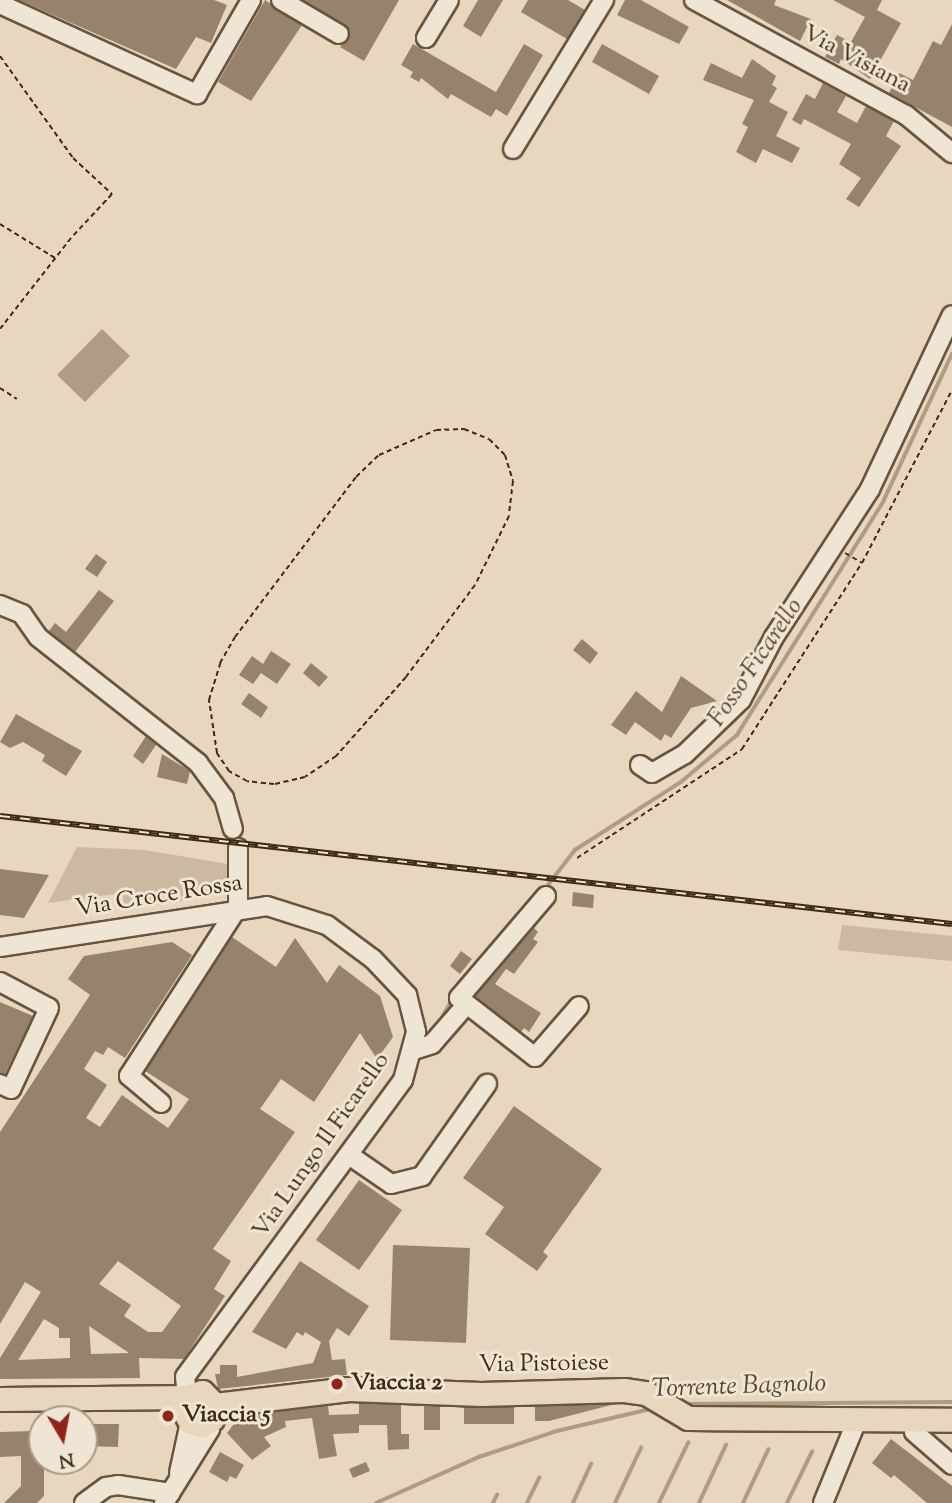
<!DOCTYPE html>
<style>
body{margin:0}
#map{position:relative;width:952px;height:1503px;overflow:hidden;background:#e7d7be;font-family:"Sorts Mill Goudy",serif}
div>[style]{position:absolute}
.green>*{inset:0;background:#cbb9a1}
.water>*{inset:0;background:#ae9c84}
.stream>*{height:3.5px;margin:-1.75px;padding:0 1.75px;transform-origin:1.75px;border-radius:1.75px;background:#ae9c84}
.building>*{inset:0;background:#97836b}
.path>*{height:2px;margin-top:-1px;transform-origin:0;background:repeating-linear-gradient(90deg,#402912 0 5px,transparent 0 8.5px)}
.roads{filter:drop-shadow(2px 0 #6a543d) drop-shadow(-2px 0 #6a543d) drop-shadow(0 2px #6a543d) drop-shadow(0 -2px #6a543d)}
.minor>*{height:18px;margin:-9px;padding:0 9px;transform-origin:9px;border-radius:9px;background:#efe5d5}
.major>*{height:23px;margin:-11.5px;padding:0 11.5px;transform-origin:11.5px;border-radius:11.5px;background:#e7d7be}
.rail>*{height:6px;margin-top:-3px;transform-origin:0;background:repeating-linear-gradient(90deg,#efe5d5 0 10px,#402912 0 20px);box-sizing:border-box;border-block:2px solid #402912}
.dots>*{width:19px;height:19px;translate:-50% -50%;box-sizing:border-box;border:4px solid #efe5d5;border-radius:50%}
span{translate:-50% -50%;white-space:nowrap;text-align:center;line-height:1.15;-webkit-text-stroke:6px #efe5d5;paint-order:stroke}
.street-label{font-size:24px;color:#402912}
.poi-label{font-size:24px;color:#402912;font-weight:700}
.left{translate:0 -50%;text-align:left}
.water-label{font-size:26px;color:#5c462e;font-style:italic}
.north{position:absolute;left:28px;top:1405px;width:70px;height:70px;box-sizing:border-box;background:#efe5d5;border:2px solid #a99a87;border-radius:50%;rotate:170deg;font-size:19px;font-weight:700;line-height:28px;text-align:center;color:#402912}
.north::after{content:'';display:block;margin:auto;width:24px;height:32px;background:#8f2418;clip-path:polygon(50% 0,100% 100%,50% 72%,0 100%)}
</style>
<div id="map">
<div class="green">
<i style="clip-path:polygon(77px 847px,145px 850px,233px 865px,234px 892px,125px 910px,122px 893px,48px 903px)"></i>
<i style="clip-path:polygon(842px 925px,952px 936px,952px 961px,838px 950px)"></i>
</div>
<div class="water">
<i style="clip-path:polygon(102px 329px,130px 356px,85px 402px,57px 375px)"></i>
</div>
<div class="stream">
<i style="left:544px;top:890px;width:51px;rotate:-52.2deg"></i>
<i style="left:575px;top:850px;width:126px;rotate:-32.7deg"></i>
<i style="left:681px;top:782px;width:73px;rotate:-40deg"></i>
<i style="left:737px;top:735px;width:275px;rotate:-57.9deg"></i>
<i style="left:883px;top:502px;width:163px;rotate:-65deg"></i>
<i style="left:437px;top:1026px;width:32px;rotate:-60deg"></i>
<i style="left:683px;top:1404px;width:269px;rotate:-0.4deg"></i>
<i style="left:376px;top:1503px;width:113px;rotate:-24.1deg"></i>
<i style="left:479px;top:1457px;width:82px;rotate:-18.4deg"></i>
<i style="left:557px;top:1431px;width:101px;rotate:-13.2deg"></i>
<i style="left:493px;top:1503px;width:9px;rotate:-63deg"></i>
<i style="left:527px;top:1503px;width:28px;rotate:-64deg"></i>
<i style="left:573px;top:1503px;width:43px;rotate:-65.2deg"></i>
<i style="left:615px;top:1503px;width:61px;rotate:-64.7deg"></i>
<i style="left:659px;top:1503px;width:67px;rotate:-64.2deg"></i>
<i style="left:699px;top:1503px;width:64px;rotate:-65deg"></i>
<i style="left:743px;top:1503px;width:59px;rotate:-64.7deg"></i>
<i style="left:787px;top:1503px;width:57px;rotate:-63.9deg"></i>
</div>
<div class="building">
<i style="clip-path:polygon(19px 0,214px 0,227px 5px,211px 43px,196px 37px,176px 69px)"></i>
<i style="clip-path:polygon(265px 0,302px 25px,251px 101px,218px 82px)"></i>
<i style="clip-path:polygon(303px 0,399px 0,364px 61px,340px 47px,350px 35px,345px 25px)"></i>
<i style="clip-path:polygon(478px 0,503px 0,481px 37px,463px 26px)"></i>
<i style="clip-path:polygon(528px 0,568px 0,585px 10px,567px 39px,521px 12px)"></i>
<i style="clip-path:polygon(625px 0,641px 0,689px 27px,679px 44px,617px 15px)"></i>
<i style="clip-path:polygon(727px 0,776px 0,774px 5px,811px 19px,800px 41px)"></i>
<i style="clip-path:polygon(833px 0,882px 0,877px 10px,901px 23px,870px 79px,841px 59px,839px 64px,825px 57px,837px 35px,851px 42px,865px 17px)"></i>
<i style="clip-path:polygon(952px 24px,952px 127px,889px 93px,899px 73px,913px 80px,933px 41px,941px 45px)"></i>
<i style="clip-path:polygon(413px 44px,496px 92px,524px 44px,543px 55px,507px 116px,496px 109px,491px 117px,451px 94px,448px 99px,421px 78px,419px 82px,410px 77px,413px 72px,401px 65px)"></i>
<i style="clip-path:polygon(602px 44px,659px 76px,649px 94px,592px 62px)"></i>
<i style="clip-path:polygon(752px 59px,776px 76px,772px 85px,777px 88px,769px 102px,788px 112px,776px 136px,800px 148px,792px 163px,763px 149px,756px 163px,736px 152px,748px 127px,742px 124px,754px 100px,703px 80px,711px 63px,742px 78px)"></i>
<i style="clip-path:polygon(823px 83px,846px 96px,837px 112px,857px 123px,866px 106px,894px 121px,886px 136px,901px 146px,859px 207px,846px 199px,861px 178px,839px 164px,851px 144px,804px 119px,801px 125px,792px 120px,806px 94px,815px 99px)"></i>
<i style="clip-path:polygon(96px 554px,107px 562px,97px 577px,85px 569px)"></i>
<i style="clip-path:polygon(99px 590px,114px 601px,75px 652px,49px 631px,55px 623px,66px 632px)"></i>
<i style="clip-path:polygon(582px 639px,598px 653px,590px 664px,573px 650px)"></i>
<i style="clip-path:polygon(271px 651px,291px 664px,277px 684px,261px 673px,253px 684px,239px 675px,252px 656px,263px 664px)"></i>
<i style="clip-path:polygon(311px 663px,328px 677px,319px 687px,303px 673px)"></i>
<i style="clip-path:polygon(681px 676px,717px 701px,691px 708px,671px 738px,665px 734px,661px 741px,635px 722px,626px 735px,611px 725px,636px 691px,662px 712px)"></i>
<i style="clip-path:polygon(249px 693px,268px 707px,261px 718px,241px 704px)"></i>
<i style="clip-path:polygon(16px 714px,82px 751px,66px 776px,42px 761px,45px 755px,23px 742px,10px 748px,0 742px)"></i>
<i style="clip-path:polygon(146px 736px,156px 745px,143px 764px,133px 756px)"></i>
<i style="clip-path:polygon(162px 754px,190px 771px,187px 784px,157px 777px)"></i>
<i style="clip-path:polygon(0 869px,49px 875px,24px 918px,0 915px)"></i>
<i style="clip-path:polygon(573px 892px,594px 895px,593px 908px,572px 906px)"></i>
<i style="clip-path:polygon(534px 928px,538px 932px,533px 939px,538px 942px,514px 974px,506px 969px,495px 984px,541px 1013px,529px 1032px,524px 1028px,521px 1032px,475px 996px)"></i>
<i style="clip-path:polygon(evenodd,232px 937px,276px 967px,295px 938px,327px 983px,339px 965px,380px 996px,393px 1037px,377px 1059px,360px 1033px,314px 1102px,281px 1079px,260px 1109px,295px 1132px,213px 1249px,231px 1261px,214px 1289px,225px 1296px,184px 1359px,139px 1358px,140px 1378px,0 1379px,0 1358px,41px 1292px,25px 1282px,0 1324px,0 1132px,90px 995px,68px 979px,84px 956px,172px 942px,192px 955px,125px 1058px,108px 1047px,103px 1055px,95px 1051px,84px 1069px,107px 1085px,86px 1118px,100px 1127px,122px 1095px,168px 1128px,189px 1099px,145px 1071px,232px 937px,118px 1261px,181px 1306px,162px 1332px,148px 1332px,124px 1316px,131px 1305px,99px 1284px,118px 1261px,232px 937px,44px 1319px,59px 1328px,59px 1338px,70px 1338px,70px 1358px,18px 1360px,44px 1319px,232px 937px,89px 1326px,129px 1353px,91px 1354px,89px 1326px)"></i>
<i style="clip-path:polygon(461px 951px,472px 959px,460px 974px,450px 966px)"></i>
<i style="clip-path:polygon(0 1002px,33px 1016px,5px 1074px,0 1073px)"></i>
<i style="clip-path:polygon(514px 1106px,602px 1169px,543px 1252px,548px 1256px,537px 1271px,485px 1234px,504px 1207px,463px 1178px)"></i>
<i style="clip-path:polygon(359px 1180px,402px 1210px,359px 1270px,316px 1240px)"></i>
<i style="clip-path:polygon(393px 1245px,470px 1248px,466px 1343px,390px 1340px)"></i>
<i style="clip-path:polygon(300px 1261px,369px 1306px,349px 1336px,337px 1328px,329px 1341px,332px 1360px,345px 1359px,347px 1375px,218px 1389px,215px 1374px,220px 1374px,220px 1365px,237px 1365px,237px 1377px,313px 1363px,321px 1342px,305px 1332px,303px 1336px,297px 1332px,286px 1349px,252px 1332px)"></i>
<i style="clip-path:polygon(359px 1403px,401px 1405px,401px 1434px,409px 1434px,409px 1449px,388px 1450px,387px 1425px,359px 1425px,359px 1433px,333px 1434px,337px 1456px,319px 1459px,312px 1418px,285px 1421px,286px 1427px,264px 1437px,271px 1446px,252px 1460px,227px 1433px,240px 1416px,328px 1406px,329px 1415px,359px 1414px)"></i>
<i style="clip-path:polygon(615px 1404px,549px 1421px,535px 1421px,535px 1406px)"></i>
<i style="clip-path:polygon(424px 1406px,440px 1406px,440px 1430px,424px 1430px)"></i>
<i style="clip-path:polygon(464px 1407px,514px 1407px,514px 1424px,464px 1424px)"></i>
<i style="clip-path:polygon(84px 1424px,119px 1424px,118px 1447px,84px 1446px)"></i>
<i style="clip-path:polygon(33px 1431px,33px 1452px,42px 1452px,44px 1461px,44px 1496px,37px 1503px,4px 1503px,21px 1486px,21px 1456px,0 1457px,0 1432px)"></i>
<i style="clip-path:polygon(891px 1439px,952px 1486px,952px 1503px,927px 1503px,894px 1475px,891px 1478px,872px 1463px)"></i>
<i style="clip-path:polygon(220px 1452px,244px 1465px,236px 1479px,230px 1476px,227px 1482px,209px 1472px)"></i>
<i style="clip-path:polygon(366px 1462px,370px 1471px,353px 1478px,349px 1469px)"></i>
</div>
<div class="path">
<i style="left:0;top:56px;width:125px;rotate:54.4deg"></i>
<i style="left:73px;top:158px;width:53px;rotate:42.7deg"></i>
<i style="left:112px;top:194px;width:60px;rotate:133deg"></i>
<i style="left:71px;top:238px;width:115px;rotate:128deg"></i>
<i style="left:0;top:224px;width:65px;rotate:31.7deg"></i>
<i style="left:0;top:388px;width:20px;rotate:33deg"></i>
<i style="left:464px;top:429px;width:27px;rotate:22deg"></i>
<i style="left:489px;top:439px;width:23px;rotate:45deg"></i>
<i style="left:505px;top:455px;width:27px;rotate:73deg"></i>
<i style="left:513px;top:481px;width:35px;rotate:97deg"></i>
<i style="left:509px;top:516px;width:77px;rotate:116.2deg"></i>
<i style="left:475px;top:585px;width:115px;rotate:126.9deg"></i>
<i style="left:406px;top:677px;width:106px;rotate:131.5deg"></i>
<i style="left:336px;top:756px;width:37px;rotate:146deg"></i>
<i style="left:305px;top:777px;width:32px;rotate:167deg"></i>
<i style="left:274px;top:784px;width:27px;rotate:-174deg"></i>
<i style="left:247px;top:781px;width:21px;rotate:-151deg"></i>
<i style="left:229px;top:771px;width:22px;rotate:-124deg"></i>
<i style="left:217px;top:753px;width:54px;rotate:-98.6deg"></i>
<i style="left:209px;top:700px;width:39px;rotate:-73deg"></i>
<i style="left:220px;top:663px;width:30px;rotate:-60deg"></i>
<i style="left:235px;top:637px;width:201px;rotate:-52.9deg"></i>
<i style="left:356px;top:477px;width:32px;rotate:-44deg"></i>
<i style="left:379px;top:455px;width:62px;rotate:-23.7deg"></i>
<i style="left:436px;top:430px;width:28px;rotate:-2deg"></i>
<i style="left:845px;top:553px;width:20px;rotate:30deg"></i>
<i style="left:577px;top:858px;width:198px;rotate:-33.4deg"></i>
<i style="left:742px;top:749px;width:221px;rotate:-57.2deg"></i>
<i style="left:862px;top:563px;width:195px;rotate:-62.5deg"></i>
</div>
<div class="roads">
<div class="minor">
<i style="left:281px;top:0;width:67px;rotate:30.4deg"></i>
<i style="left:694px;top:0;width:241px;rotate:28.5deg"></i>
<i style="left:906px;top:115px;width:60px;rotate:39.6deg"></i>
<i style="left:0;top:4px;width:217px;rotate:24.6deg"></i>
<i style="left:197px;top:94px;width:108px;rotate:-60.1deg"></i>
<i style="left:426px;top:38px;width:44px;rotate:-58.8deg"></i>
<i style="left:513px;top:149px;width:175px;rotate:-58.6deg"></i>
<i style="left:0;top:605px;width:24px;rotate:22deg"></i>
<i style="left:22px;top:614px;width:28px;rotate:55deg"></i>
<i style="left:38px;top:637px;width:204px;rotate:38.2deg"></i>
<i style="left:198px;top:763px;width:44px;rotate:53.4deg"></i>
<i style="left:224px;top:798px;width:32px;rotate:74deg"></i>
<i style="left:640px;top:765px;width:14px;rotate:34deg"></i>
<i style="left:652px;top:773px;width:38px;rotate:-30deg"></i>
<i style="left:685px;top:754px;width:78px;rotate:-44deg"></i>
<i style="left:741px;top:700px;width:71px;rotate:-62.4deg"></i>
<i style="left:774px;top:637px;width:176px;rotate:-57deg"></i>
<i style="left:870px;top:489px;width:192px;rotate:-64.8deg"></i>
<i style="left:546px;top:896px;width:134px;rotate:130.5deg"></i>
<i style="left:459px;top:998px;width:96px;rotate:37.8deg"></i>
<i style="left:535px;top:1057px;width:67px;rotate:-49.2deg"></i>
<i style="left:0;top:947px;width:270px;rotate:-8.7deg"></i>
<i style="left:267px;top:906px;width:63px;rotate:17.6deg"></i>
<i style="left:327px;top:925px;width:57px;rotate:36.5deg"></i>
<i style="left:373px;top:959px;width:50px;rotate:46.6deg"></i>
<i style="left:407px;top:995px;width:38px;rotate:76deg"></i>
<i style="left:416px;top:1032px;width:50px;rotate:105.2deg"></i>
<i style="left:403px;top:1080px;width:368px;rotate:126.3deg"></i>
<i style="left:185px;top:1377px;width:20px;rotate:84deg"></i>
<i style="left:0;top:982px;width:55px;rotate:28deg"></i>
<i style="left:49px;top:1008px;width:89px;rotate:115.1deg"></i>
<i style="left:11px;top:1089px;width:12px;rotate:-156deg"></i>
<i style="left:414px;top:1050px;width:19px;rotate:-18deg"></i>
<i style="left:432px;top:1044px;width:52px;rotate:-48.9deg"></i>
<i style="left:161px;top:1103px;width:42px;rotate:-139.8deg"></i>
<i style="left:129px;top:1076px;width:201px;rotate:-57.2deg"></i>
<i style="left:238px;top:907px;width:59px;rotate:-90deg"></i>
<i style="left:349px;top:1155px;width:51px;rotate:34.6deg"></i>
<i style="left:391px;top:1184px;width:32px;rotate:-14deg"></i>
<i style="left:422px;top:1176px;width:113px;rotate:-54.8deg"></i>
<i style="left:914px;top:1432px;width:50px;rotate:41deg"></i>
<i style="left:179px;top:1473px;width:52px;rotate:-77.8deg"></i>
<i style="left:84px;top:1503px;width:27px;rotate:-36deg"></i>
<i style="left:106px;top:1487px;width:12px;rotate:-9deg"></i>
<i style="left:118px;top:1485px;width:53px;rotate:8.7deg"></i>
<i style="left:164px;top:1503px;width:87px;rotate:-58.1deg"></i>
<i style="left:210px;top:1429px;width:10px;rotate:-79deg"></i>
<i style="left:823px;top:1503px;width:90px;rotate:-67.7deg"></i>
</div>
<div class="major">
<i style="left:0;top:1399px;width:187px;rotate:-0.6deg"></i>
<i style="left:187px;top:1397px;width:16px;rotate:-18deg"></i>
<i style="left:202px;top:1392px;width:18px;rotate:45deg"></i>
<i style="left:215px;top:1405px;width:14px;rotate:102deg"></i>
<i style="left:212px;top:1419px;width:12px;rotate:149deg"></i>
<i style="left:202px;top:1425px;width:12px;rotate:-166deg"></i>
<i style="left:190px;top:1422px;width:15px;rotate:-118deg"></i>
<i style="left:183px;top:1409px;width:13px;rotate:-72deg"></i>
<i style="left:215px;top:1405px;width:135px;rotate:-6.8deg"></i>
<i style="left:349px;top:1389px;width:132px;rotate:2.2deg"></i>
<i style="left:481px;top:1394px;width:143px;rotate:-1.6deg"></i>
<i style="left:624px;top:1390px;width:22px;rotate:8deg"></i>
<i style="left:646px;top:1393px;width:49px;rotate:30.8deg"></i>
<i style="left:688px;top:1418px;width:264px;rotate:0.4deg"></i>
</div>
</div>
<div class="rail">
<i style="left:0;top:816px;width:958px;rotate:6.47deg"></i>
</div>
<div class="dots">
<i style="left:337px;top:1384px;background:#8f2418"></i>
<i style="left:168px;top:1416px;background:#8f2418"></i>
</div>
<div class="street-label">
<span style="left:856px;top:60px;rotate:28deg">Via Visiana</span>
<span style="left:159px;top:897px;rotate:-9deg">Via Croce Rossa</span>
<span style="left:322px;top:1146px;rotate:-55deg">Via Lungo Il Ficarello</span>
<span style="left:544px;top:1365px;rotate:-1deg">Via Pistoiese</span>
</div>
<div class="poi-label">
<span class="left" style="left:351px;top:1384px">Viaccia 2</span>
<span class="left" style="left:182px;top:1416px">Viaccia 5</span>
</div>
<div class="water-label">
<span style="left:756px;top:663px;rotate:-56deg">Fosso Ficarello</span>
<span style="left:739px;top:1387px;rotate:-2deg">Torrente Bagnolo</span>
</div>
<div class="north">N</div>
</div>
